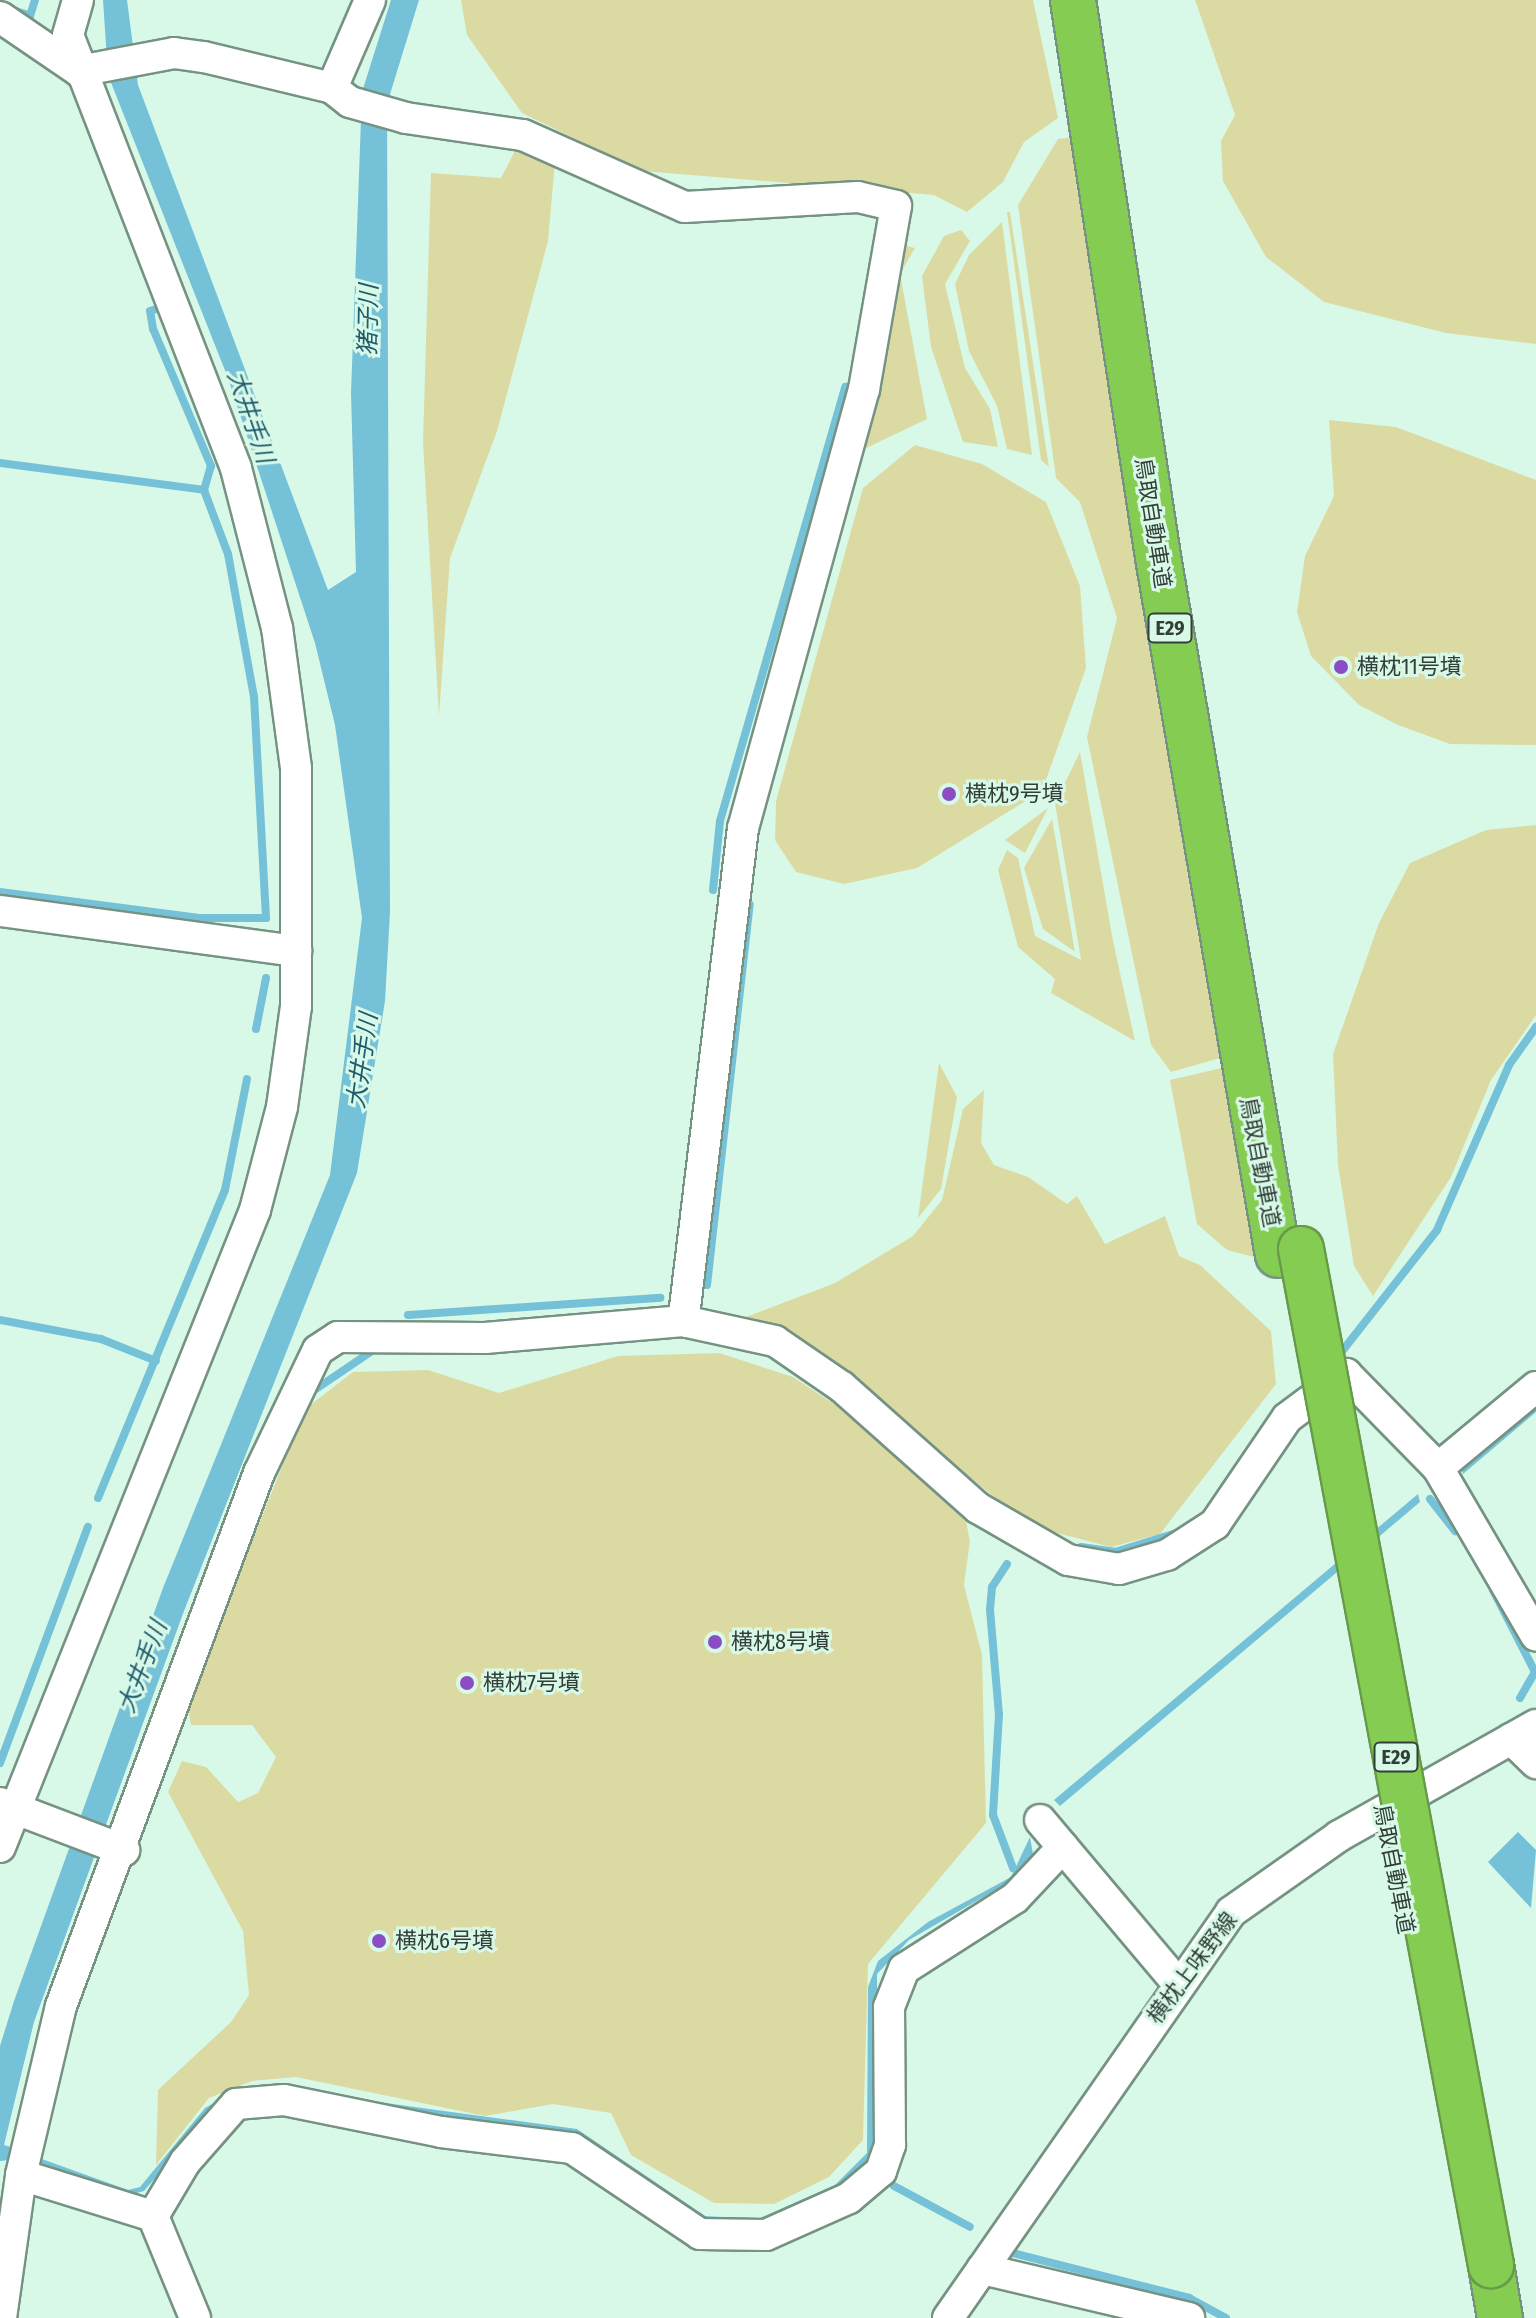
<!DOCTYPE html>
<meta charset="utf-8">
<style>
body{margin:0}
#map{position:relative;width:1536px;height:2318px;overflow:hidden;background:#d9f9e8;font-family:"Fira Sans Condensed","Noto Sans JP",sans-serif}
div>[style]{position:absolute}
.green>*{inset:0;background:#dcdaa3}
.water>*{inset:0;background:#75c1d8}
.stream>*{height:8px;margin:-4px;padding:0 4px;transform-origin:4px;border-radius:4px;background:#75c1d8}
.roads{filter:drop-shadow(2px 0 #759283) drop-shadow(-2px 0 #759283) drop-shadow(0 2px #759283) drop-shadow(0 -2px #759283)}
.minor>*{height:30px;margin:-15px;padding:0 15px;transform-origin:15px;border-radius:15px;background:#fff}
.highway>*{height:44px;margin:-22px;padding:0 22px;transform-origin:22px;border-radius:22px;background:#85cd52}
.bridges{filter:drop-shadow(2px 0 #689b49) drop-shadow(-2px 0 #689b49) drop-shadow(0 2px #689b49) drop-shadow(0 -2px #689b49)}
.highway-bridge>*{height:44px;margin:-22px;padding:0 22px;transform-origin:22px;border-radius:22px;background:#85cd52}
.dots>*{width:22px;height:22px;translate:-50% -50%;box-sizing:border-box;border:4px solid #d9f9e8;border-radius:50%}
span{translate:-50% -50%;white-space:nowrap;text-align:center;line-height:1.15;-webkit-text-stroke:6px #d9f9e8;paint-order:stroke}
.shield-label span{padding:2px 6px;background:#d9f9e8;border:2px solid;border-radius:6px;-webkit-text-stroke-width:0}
.shield-label{font-size:20px;color:#323e38;font-weight:700}
.street-label{font-size:22px;color:#323e38}
.poi-label{font-size:22px;color:#323e38}
.left{translate:0 -50%;text-align:left}
.water-label{font-size:24px;color:#1e5b6c;font-style:italic}
</style>
<div id="map">
<div class="green">
<i style="clip-path:polygon(461px 0,1033px 0,1058px 118px,1024px 142px,1003px 182px,967px 212px,934px 195px,642px 171px,522px 113px,467px 35px)"></i>
<i style="clip-path:polygon(1195px 0,1536px 0,1536px 344px,1446px 333px,1324px 302px,1266px 257px,1223px 181px,1221px 141px,1235px 115px)"></i>
<i style="clip-path:polygon(1075px 137px,1220px 1058px,1171px 1072px,1151px 1045px,1087px 737px,1117px 618px,1080px 502px,1056px 478px,1018px 205px,1058px 139px)"></i>
<i style="clip-path:polygon(517px 147px,555px 162px,548px 241px,497px 431px,450px 558px,439px 716px,423px 442px,431px 173px,501px 178px)"></i>
<i style="clip-path:polygon(1007px 212px,1010px 212px,1049px 467px,1041px 460px)"></i>
<i style="clip-path:polygon(1002px 222px,1021px 371px,1032px 455px,1007px 449px,997px 406px,969px 351px,955px 284px,969px 255px)"></i>
<i style="clip-path:polygon(961px 230px,970px 241px,945px 284px,965px 368px,990px 409px,998px 447px,963px 442px,931px 347px,922px 276px,944px 236px)"></i>
<i style="clip-path:polygon(899px 244px,915px 248px,900px 274px,927px 419px,858px 452px)"></i>
<i style="clip-path:polygon(1329px 420px,1396px 427px,1536px 480px,1536px 745px,1450px 744px,1398px 725px,1359px 705px,1311px 656px,1297px 612px,1305px 556px,1334px 496px)"></i>
<i style="clip-path:polygon(915px 445px,982px 464px,1046px 502px,1080px 586px,1086px 668px,1042px 791px,917px 868px,844px 884px,796px 872px,775px 840px,776px 801px,863px 488px)"></i>
<i style="clip-path:polygon(1080px 752px,1113px 941px,1135px 1041px,1051px 993px,1055px 979px,1018px 947px,998px 870px,1007px 850px,1018px 858px,1035px 936px,1081px 960px,1055px 803px)"></i>
<i style="clip-path:polygon(1048px 808px,1025px 853px,1005px 840px)"></i>
<i style="clip-path:polygon(1052px 819px,1075px 952px,1043px 929px,1024px 868px)"></i>
<i style="clip-path:polygon(1536px 825px,1536px 1015px,1491px 1080px,1451px 1177px,1373px 1296px,1354px 1266px,1338px 1165px,1333px 1054px,1379px 923px,1410px 863px,1486px 830px)"></i>
<i style="clip-path:polygon(939px 1063px,957px 1097px,941px 1189px,918px 1218px)"></i>
<i style="clip-path:polygon(1222px 1068px,1254px 1237px,1254px 1257px,1227px 1250px,1197px 1224px,1170px 1080px)"></i>
<i style="clip-path:polygon(984px 1090px,981px 1143px,994px 1165px,1028px 1177px,1067px 1204px,1077px 1196px,1105px 1244px,1165px 1216px,1179px 1256px,1200px 1265px,1271px 1331px,1276px 1384px,1160px 1534px,1111px 1547px,1030px 1526px,828px 1362px,733px 1322px,835px 1283px,913px 1236px,942px 1200px,963px 1109px)"></i>
<i style="clip-path:polygon(719px 1353px,793px 1377px,854px 1417px,965px 1517px,970px 1541px,964px 1585px,982px 1655px,986px 1823px,868px 1964px,863px 2140px,829px 2177px,774px 2204px,714px 2203px,631px 2155px,611px 2113px,553px 2104px,485px 2116px,296px 2077px,252px 2081px,209px 2098px,156px 2165px,158px 2090px,231px 2022px,249px 1995px,243px 1931px,168px 1792px,182px 1761px,206px 1767px,238px 1802px,258px 1793px,276px 1757px,252px 1725px,191px 1725px,187px 1704px,305px 1409px,353px 1372px,428px 1370px,499px 1393px,618px 1356px)"></i>
</div>
<div class="water">
<i style="clip-path:polygon(103px 0,127px 0,138px 85px,328px 590px,356px 572px,351px 393px,362px 92px,391px 0,419px 0,387px 104px,390px 912px,385px 1001px,357px 1173px,184px 1611px,34px 2022px,4px 2145px,21px 2150px,19px 2159px,0 2161px,0 2046px,14px 2001px,163px 1588px,330px 1175px,362px 918px,335px 725px,315px 643px,228px 378px,108px 75px)"></i>
<i style="clip-path:polygon(1536px 1401px,1536px 1412px,1463px 1474px,1460px 1464px)"></i>
<i style="clip-path:polygon(1418px 1494px,1420px 1502px,1060px 1806px,1054px 1800px)"></i>
<i style="clip-path:polygon(1518px 1832px,1536px 1850px,1531px 1908px,1488px 1862px)"></i>
<i style="clip-path:polygon(1030px 1837px,1033px 1854px,1018px 1877px,909px 1940px,877px 1974px,877px 2139px,863px 2170px,836px 2192px,756px 2225px,700px 2219px,575px 2135px,220px 2102px,144px 2191px,114px 2199px,29px 2173px,39px 2158px,128px 2190px,140px 2187px,205px 2108px,240px 2088px,261px 2086px,577px 2129px,705px 2216px,758px 2219px,835px 2185px,867px 2153px,868px 1987px,878px 1961px,928px 1922px,1011px 1877px)"></i>
</div>
<div class="stream">
<i style="left:13px;top:10px;width:18px;rotate:19deg"></i>
<i style="left:30px;top:16px;width:17px;rotate:-73deg"></i>
<i style="left:0;top:463px;width:206px;rotate:7.5deg"></i>
<i style="left:713px;top:890px;width:69px;rotate:-84.2deg"></i>
<i style="left:720px;top:821px;width:452px;rotate:-73.9deg"></i>
<i style="left:0;top:892px;width:201px;rotate:7.4deg"></i>
<i style="left:199px;top:918px;width:67px"></i>
<i style="left:266px;top:918px;width:221px;rotate:-93.1deg"></i>
<i style="left:254px;top:697px;width:145px;rotate:-100.3deg"></i>
<i style="left:228px;top:554px;width:68px;rotate:-110.6deg"></i>
<i style="left:204px;top:490px;width:25px;rotate:-74deg"></i>
<i style="left:211px;top:466px;width:149px;rotate:-112.9deg"></i>
<i style="left:153px;top:329px;width:18px;rotate:-99deg"></i>
<i style="left:150px;top:311px;width:9px;rotate:-18deg"></i>
<i style="left:256px;top:1029px;width:52px;rotate:-78.9deg"></i>
<i style="left:707px;top:1285px;width:383px;rotate:-83.6deg"></i>
<i style="left:408px;top:1315px;width:253px;rotate:-3.9deg"></i>
<i style="left:0;top:1320px;width:103px;rotate:10.7deg"></i>
<i style="left:101px;top:1339px;width:59px;rotate:21.8deg"></i>
<i style="left:1336px;top:1359px;width:164px;rotate:-51.9deg"></i>
<i style="left:1437px;top:1230px;width:180px;rotate:-66.4deg"></i>
<i style="left:1509px;top:1065px;width:47px;rotate:-54.6deg"></i>
<i style="left:310px;top:1393px;width:82px;rotate:-34.1deg"></i>
<i style="left:98px;top:1498px;width:333px;rotate:-67.6deg"></i>
<i style="left:225px;top:1190px;width:113px;rotate:-78.8deg"></i>
<i style="left:1430px;top:1499px;width:41px;rotate:52deg"></i>
<i style="left:1081px;top:1547px;width:34px;rotate:8deg"></i>
<i style="left:1115px;top:1552px;width:64px;rotate:-17.3deg"></i>
<i style="left:1007px;top:1564px;width:27px;rotate:123deg"></i>
<i style="left:992px;top:1587px;width:23px;rotate:95deg"></i>
<i style="left:990px;top:1610px;width:104px;rotate:85.1deg"></i>
<i style="left:999px;top:1714px;width:101px;rotate:93.4deg"></i>
<i style="left:993px;top:1815px;width:57px;rotate:69.3deg"></i>
<i style="left:1493px;top:1590px;width:92px;rotate:62.9deg"></i>
<i style="left:1535px;top:1672px;width:30px;rotate:120deg"></i>
<i style="left:0;top:1763px;width:252px;rotate:-69.6deg"></i>
<i style="left:894px;top:2186px;width:86px;rotate:28.3deg"></i>
<i style="left:1013px;top:2253px;width:182px;rotate:14.3deg"></i>
<i style="left:1189px;top:2298px;width:42px;rotate:28.4deg"></i>
</div>
<div class="roads">
<div class="minor">
<i style="left:0;top:17px;width:96px;rotate:34.4deg"></i>
<i style="left:79px;top:71px;width:97px;rotate:-10.7deg"></i>
<i style="left:174px;top:53px;width:30px;rotate:8deg"></i>
<i style="left:204px;top:57px;width:132px;rotate:13.6deg"></i>
<i style="left:332px;top:88px;width:23px;rotate:38deg"></i>
<i style="left:350px;top:102px;width:58px;rotate:15.9deg"></i>
<i style="left:406px;top:118px;width:118px;rotate:8.3deg"></i>
<i style="left:523px;top:135px;width:177px;rotate:24deg"></i>
<i style="left:685px;top:207px;width:173px;rotate:-3.3deg"></i>
<i style="left:858px;top:197px;width:39px;rotate:13deg"></i>
<i style="left:896px;top:206px;width:186px;rotate:99.9deg"></i>
<i style="left:864px;top:389px;width:455px;rotate:105.4deg"></i>
<i style="left:743px;top:828px;width:497px;rotate:96.9deg"></i>
<i style="left:683px;top:1321px;width:94px;rotate:12.3deg"></i>
<i style="left:775px;top:1341px;width:81px;rotate:34.5deg"></i>
<i style="left:842px;top:1387px;width:182px;rotate:41.7deg"></i>
<i style="left:978px;top:1508px;width:104px;rotate:30deg"></i>
<i style="left:1068px;top:1560px;width:52px;rotate:10deg"></i>
<i style="left:1119px;top:1569px;width:50px;rotate:-16.3deg"></i>
<i style="left:1167px;top:1555px;width:57px;rotate:-32.9deg"></i>
<i style="left:1215px;top:1524px;width:128px;rotate:-55.8deg"></i>
<i style="left:1287px;top:1418px;width:74px;rotate:-36.7deg"></i>
<i style="left:1346px;top:1374px;width:132px;rotate:45.6deg"></i>
<i style="left:1438px;top:1468px;width:194px;rotate:59.7deg"></i>
<i style="left:332px;top:88px;width:96px;rotate:-66.6deg"></i>
<i style="left:0;top:911px;width:299px;rotate:7.7deg"></i>
<i style="left:1438px;top:1468px;width:127px;rotate:-39.6deg"></i>
<i style="left:1511px;top:1739px;width:35px;rotate:44deg"></i>
<i style="left:0;top:1803px;width:133px;rotate:20.8deg"></i>
<i style="left:1040px;top:1820px;width:214px;rotate:49.9deg"></i>
<i style="left:0;top:1847px;width:686px;rotate:-68.18deg"></i>
<i style="left:255px;top:1210px;width:106px;rotate:-75.3deg"></i>
<i style="left:282px;top:1107px;width:102px;rotate:-82.1deg"></i>
<i style="left:296px;top:1006px;width:238px;rotate:-90deg"></i>
<i style="left:296px;top:768px;width:141px;rotate:-97.7deg"></i>
<i style="left:277px;top:628px;width:165px;rotate:-104.4deg"></i>
<i style="left:236px;top:468px;width:464px;rotate:-111.2deg"></i>
<i style="left:68px;top:35px;width:36px;rotate:-74deg"></i>
<i style="left:21px;top:2175px;width:138px;rotate:17.3deg"></i>
<i style="left:153px;top:2216px;width:63px;rotate:-59.3deg"></i>
<i style="left:185px;top:2162px;width:77px;rotate:-48.7deg"></i>
<i style="left:236px;top:2104px;width:48px;rotate:-4.8deg"></i>
<i style="left:284px;top:2100px;width:160px;rotate:11.5deg"></i>
<i style="left:441px;top:2132px;width:132px;rotate:7deg"></i>
<i style="left:572px;top:2148px;width:154px;rotate:33.9deg"></i>
<i style="left:700px;top:2234px;width:66px;rotate:0.9deg"></i>
<i style="left:766px;top:2235px;width:91px;rotate:-24deg"></i>
<i style="left:849px;top:2198px;width:42px;rotate:-40.2deg"></i>
<i style="left:881px;top:2171px;width:28px;rotate:-71deg"></i>
<i style="left:890px;top:2145px;width:138px;rotate:-90.4deg"></i>
<i style="left:889px;top:2007px;width:41px;rotate:-68.5deg"></i>
<i style="left:904px;top:1969px;width:132px;rotate:-32.6deg"></i>
<i style="left:1015px;top:1898px;width:70px;rotate:-46.7deg"></i>
<i style="left:153px;top:2216px;width:110px;rotate:67.6deg"></i>
<i style="left:982px;top:2269px;width:213px;rotate:13.3deg"></i>
<i style="left:1px;top:2318px;width:144px;rotate:-82deg"></i>
<i style="left:21px;top:2175px;width:174px;rotate:-76.7deg"></i>
<i style="left:61px;top:2006px;width:569px;rotate:-69.62deg"></i>
<i style="left:259px;top:1473px;width:136px;rotate:-64.4deg"></i>
<i style="left:318px;top:1350px;width:24px;rotate:-33deg"></i>
<i style="left:338px;top:1337px;width:147px;rotate:0.4deg"></i>
<i style="left:485px;top:1338px;width:199px;rotate:-4.9deg"></i>
<i style="left:948px;top:2318px;width:495px;rotate:-55.1deg"></i>
<i style="left:1231px;top:1912px;width:132px;rotate:-35.1deg"></i>
<i style="left:1339px;top:1836px;width:226px;rotate:-29.4deg"></i>
</div>
<div class="highway">
<i style="left:1073px;top:0;width:563px;rotate:81.32deg"></i>
<i style="left:1158px;top:557px;width:708px;rotate:80.25deg"></i>
<i style="left:1491px;top:2265px;width:54px;rotate:80.4deg"></i>
</div>
</div>
<div class="bridges">
<div class="highway-bridge">
<i style="left:1301px;top:1249px;width:1034px;rotate:79.41deg"></i>
</div>
</div>
<div class="dots">
<i style="left:1341px;top:667px;background:#8b4dc3"></i>
<i style="left:949px;top:794px;background:#8b4dc3"></i>
<i style="left:715px;top:1642px;background:#8b4dc3"></i>
<i style="left:467px;top:1683px;background:#8b4dc3"></i>
<i style="left:379px;top:1941px;background:#8b4dc3"></i>
</div>
<div class="shield-label">
<span style="left:1170px;top:628px">E29</span>
<span style="left:1396px;top:1757px">E29</span>
</div>
<div class="street-label">
<span style="left:1153px;top:523px;rotate:81deg">鳥取自動車道</span>
<span style="left:1260px;top:1162px;rotate:79deg">鳥取自動車道</span>
<span style="left:1394px;top:1869px;rotate:79deg">鳥取自動車道</span>
<span style="left:1192px;top:1968px;rotate:-53deg">横枕上味野線</span>
</div>
<div class="poi-label">
<span class="left" style="left:1357px;top:667px">横枕11号墳</span>
<span class="left" style="left:965px;top:794px">横枕9号墳</span>
<span class="left" style="left:731px;top:1642px">横枕8号墳</span>
<span class="left" style="left:483px;top:1683px">横枕7号墳</span>
<span class="left" style="left:395px;top:1941px">横枕6号墳</span>
</div>
<div class="water-label">
<span style="left:369px;top:320px;rotate:-89deg">猪子川</span>
<span style="left:250px;top:417px;rotate:71deg">大井手川</span>
<span style="left:363px;top:1061px;rotate:-82deg">大井手川</span>
<span style="left:143px;top:1667px;rotate:-69deg">大井手川</span>
</div>
</div>
